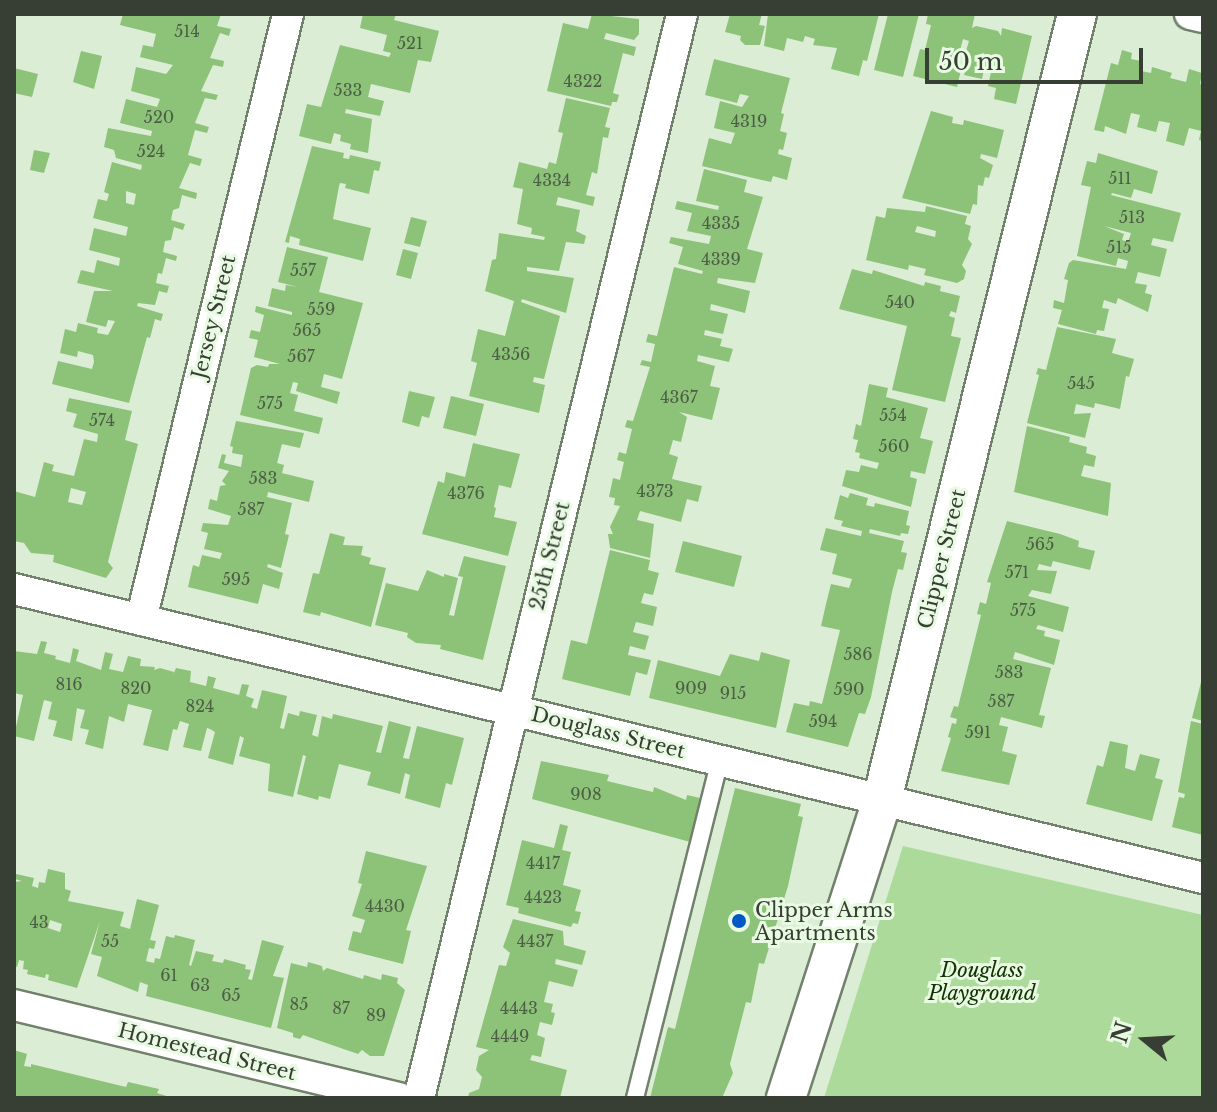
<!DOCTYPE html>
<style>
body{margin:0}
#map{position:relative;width:1217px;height:1112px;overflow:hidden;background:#dbedd5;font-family:"Libre Baskerville",serif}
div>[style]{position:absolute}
.green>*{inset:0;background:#acda9a}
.building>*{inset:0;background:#8dc279}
.roads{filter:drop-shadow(2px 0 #72816c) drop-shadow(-2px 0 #72816c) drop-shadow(0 2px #72816c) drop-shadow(0 -2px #72816c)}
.service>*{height:16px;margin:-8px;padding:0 8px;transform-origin:8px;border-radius:8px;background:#fff}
.minor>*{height:30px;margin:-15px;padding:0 15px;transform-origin:15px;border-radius:15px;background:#fff}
.tertiary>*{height:38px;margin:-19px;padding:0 19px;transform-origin:19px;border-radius:19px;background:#fff}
.dots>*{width:22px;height:22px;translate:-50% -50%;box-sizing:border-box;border:4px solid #e8fae2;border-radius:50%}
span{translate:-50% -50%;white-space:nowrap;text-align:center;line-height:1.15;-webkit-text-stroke:6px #e8fae2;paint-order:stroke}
.number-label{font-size:16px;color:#4c5f45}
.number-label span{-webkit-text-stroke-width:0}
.street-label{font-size:20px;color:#373e34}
.poi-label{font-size:20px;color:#373e34}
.left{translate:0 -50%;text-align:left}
.park-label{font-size:20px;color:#123301;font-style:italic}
.frame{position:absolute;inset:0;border:16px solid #373e34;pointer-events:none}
.north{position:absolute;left:1105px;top:1000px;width:80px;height:80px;-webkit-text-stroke:6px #e8fae2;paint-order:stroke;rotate:288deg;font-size:22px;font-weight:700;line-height:32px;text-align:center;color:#373e34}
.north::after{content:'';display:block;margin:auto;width:28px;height:36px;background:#373e34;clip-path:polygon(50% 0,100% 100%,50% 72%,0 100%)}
.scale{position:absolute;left:925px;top:48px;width:218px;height:36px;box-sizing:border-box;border:4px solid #373e34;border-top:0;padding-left:10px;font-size:24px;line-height:28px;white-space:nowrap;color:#373e34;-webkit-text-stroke:6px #e8fae2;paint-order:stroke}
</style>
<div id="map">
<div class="green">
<i style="clip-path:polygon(903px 846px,1203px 915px,1203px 1098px,824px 1098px)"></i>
</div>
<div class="building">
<i style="clip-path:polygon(evenodd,123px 14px,221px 14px,217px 26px,231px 29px,229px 36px,220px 33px,210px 58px,224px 61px,223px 67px,213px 65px,201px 91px,218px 95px,216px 100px,205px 98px,195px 123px,209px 127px,207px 133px,195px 130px,188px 155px,202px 159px,200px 166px,190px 163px,179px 188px,197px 193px,196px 199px,182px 195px,179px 208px,173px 210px,171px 220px,185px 224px,183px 230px,174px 227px,171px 240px,165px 241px,163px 252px,177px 256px,176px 261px,166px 258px,162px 274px,158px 273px,156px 283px,169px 286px,167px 293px,159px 291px,155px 305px,138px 303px,137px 306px,163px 314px,161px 321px,155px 319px,150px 338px,147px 337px,129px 403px,52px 384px,58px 361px,92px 369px,94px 362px,93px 355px,78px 351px,77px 357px,60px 353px,65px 329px,76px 332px,78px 323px,98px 328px,97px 333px,108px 335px,115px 321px,108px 320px,106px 327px,86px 322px,94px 291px,113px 291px,77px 283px,81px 270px,94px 273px,97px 260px,119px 266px,120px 258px,89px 250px,94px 228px,126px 236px,128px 227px,93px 218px,98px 199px,107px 201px,109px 194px,104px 192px,112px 162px,141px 170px,142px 165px,116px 158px,114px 150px,104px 147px,108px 128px,151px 136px,152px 131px,120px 123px,126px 99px,157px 107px,160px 99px,131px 91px,136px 67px,166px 74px,173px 65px,140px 57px,143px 45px,153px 47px,156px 34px,120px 25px,123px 14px,126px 191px,136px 194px,134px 205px,126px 203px,126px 191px)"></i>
<i style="clip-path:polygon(363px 14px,396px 14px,394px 20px,439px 31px,431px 62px,418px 60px,410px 93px,371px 84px,368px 97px,384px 101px,380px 116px,346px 109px,345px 113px,372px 119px,368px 153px,350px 149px,351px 144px,340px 141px,341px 135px,334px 133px,331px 144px,299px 136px,307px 104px,321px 107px,340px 45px,389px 57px,391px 53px,383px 51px,387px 35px,360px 28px)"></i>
<i style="clip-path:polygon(592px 14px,639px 19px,639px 34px,634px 40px,606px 33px,604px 39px,636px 47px,634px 56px,623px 53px,613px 93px,619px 95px,617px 102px,612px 102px,611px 106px,547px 91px,563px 23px,588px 29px)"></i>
<i style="clip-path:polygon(730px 14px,762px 14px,759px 25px,765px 26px,760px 45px,745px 45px,740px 40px,741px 36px,725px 32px)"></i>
<i style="clip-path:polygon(768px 14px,879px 14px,867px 61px,863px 60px,859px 76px,831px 69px,837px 48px,813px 45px,815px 39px,805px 36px,803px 42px,787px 38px,784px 51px,764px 46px)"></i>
<i style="clip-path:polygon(888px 14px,919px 14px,903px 77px,874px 70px)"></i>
<i style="clip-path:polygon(928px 14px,975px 14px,972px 28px,976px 26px,998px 31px,1001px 36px,1002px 28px,1032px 36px,1016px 104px,994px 99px,996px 88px,988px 86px,991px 72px,984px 70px,982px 79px,964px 75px,967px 66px,962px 64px,969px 41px,963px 39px,955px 69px,961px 70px,957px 87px,913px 76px,920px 49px,925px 50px,931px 25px,926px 24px)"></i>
<i style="clip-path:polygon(1122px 50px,1132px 53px,1131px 59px,1141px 61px,1141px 71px,1151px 73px,1152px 67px,1172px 73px,1170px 78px,1186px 82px,1189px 69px,1202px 73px,1200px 84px,1203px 85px,1203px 141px,1199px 140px,1201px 131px,1189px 128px,1184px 146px,1166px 141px,1170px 123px,1159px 121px,1156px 132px,1137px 127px,1140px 115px,1131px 113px,1126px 134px,1105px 126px,1104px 132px,1094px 130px,1111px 63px,1118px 65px)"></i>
<i style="clip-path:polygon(81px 51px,102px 56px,94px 89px,73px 82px)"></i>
<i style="clip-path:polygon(714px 59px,790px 78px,781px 113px,784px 114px,780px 131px,787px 133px,783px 150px,779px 149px,778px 154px,792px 158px,787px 180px,773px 176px,771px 182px,702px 166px,709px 138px,731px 144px,735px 133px,714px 128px,720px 101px,742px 107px,749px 96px,740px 94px,737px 103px,705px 95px)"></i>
<i style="clip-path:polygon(14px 68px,38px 74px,32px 97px,14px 93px)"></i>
<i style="clip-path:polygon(566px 98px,610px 108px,605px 127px,610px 128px,608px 138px,603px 137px,597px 174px,592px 172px,586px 195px,595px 197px,593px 206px,558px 197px,556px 205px,580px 210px,576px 231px,586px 236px,584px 244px,566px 242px,559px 271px,527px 267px,527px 271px,574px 278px,566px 313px,522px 299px,521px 302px,560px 316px,544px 379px,534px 377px,533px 382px,545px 385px,539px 413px,469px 396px,477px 363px,471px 361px,478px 329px,505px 336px,514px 301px,485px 291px,492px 260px,496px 259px,499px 233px,544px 240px,545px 237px,531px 234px,532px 228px,517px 224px,523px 189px,513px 187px,519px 162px,547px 169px,549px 162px,556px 164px,563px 133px,558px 132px)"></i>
<i style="clip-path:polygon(931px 111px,953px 117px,952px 123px,963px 125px,964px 120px,1004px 130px,997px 158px,981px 154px,980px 158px,993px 165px,989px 178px,985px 177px,983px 186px,978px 185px,977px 205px,973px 204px,970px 214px,902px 198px)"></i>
<i style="clip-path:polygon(312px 146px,344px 153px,343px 158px,349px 159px,350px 155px,381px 162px,379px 171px,374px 170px,369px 194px,345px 188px,346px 184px,340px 183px,339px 186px,333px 219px,371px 228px,363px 261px,299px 245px,300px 239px,290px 236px,289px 243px,285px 242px)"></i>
<i style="clip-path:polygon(34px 150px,50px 153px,44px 173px,30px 170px)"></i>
<i style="clip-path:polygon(evenodd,1098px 153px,1158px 171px,1152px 194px,1134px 189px,1131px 198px,1112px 193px,1111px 195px,1181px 213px,1173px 242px,1153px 238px,1151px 245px,1167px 249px,1160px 277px,1138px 272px,1135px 283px,1147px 285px,1145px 293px,1152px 295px,1148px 312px,1118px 298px,1116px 304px,1104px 300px,1102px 308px,1109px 309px,1104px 331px,1097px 330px,1096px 334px,1058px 324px,1062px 310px,1053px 308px,1054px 300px,1064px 303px,1068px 280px,1064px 279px,1069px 263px,1073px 260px,1126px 269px,1128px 261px,1118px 258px,1116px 266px,1077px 256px,1091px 187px,1081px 185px,1087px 161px,1096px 163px,1098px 153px,1104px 226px,1131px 233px,1128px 242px,1122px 240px,1124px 234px,1104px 226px)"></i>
<i style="clip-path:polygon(704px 169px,747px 180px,744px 192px,763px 197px,747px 249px,763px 253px,755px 283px,718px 278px,717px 283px,750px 291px,745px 313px,711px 304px,710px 310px,728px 314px,723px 334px,705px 330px,704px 335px,722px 339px,720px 346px,733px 349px,729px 362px,698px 355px,697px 361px,715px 366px,710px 386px,720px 388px,712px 420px,679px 412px,687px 417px,681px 442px,673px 440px,669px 454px,678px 457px,672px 479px,702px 486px,698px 502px,687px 499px,681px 522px,640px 511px,637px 520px,654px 524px,650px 558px,610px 548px,608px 534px,613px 534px,610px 527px,620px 506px,614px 505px,615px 498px,609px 497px,613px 478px,620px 480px,623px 466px,624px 462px,617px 460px,619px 452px,626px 454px,632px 429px,625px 427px,627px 420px,633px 421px,650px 367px,640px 365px,642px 360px,651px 362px,655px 344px,646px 342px,648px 334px,657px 336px,674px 267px,702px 274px,703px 271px,678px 264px,683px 247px,669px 243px,671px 237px,709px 244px,711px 236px,687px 231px,692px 213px,675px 209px,677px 201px,718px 210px,719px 206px,696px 201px)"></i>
<i style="clip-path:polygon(evenodd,926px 206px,967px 216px,965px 224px,971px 226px,968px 239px,972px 244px,962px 265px,966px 271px,964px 279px,957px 283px,924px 275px,926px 269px,909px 265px,908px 270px,866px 260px,876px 216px,885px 218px,887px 208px,925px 212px,926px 206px,917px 226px,936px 231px,935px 237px,915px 232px,917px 226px)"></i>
<i style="clip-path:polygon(411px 217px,427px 221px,420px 247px,404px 243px)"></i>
<i style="clip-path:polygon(287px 247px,328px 257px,319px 292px,363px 303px,342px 379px,324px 374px,321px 387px,340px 392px,337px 404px,296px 391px,298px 383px,293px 382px,290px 393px,298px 395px,294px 411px,323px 418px,319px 434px,240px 415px,251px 368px,257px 365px,268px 367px,269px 364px,280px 364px,254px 357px,258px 340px,249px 338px,251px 330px,260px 332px,264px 315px,255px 312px,256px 306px,292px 315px,292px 312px,268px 306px,272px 288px,285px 291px,286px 285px,298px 287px,278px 282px)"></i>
<i style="clip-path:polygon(403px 249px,418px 253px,411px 279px,396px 275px)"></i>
<i style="clip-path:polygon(852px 269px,872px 274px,873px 270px,924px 286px,925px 282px,941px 286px,940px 291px,960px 296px,956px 313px,951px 311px,949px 316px,955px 318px,951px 336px,961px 338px,945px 402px,892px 390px,907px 326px,839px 309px)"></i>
<i style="clip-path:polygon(1057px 327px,1116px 339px,1112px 353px,1134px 359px,1129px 377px,1126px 376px,1120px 409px,1095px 403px,1094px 408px,1076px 404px,1074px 414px,1091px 413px,1085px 438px,1027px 423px,1039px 375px,1036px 374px,1038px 368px,1046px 370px)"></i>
<i style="clip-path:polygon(869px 384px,888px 388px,886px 397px,928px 408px,920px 438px,933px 441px,925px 474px,911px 471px,910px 477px,917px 479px,911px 507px,842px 486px,846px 470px,859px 472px,861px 465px,877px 469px,879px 463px,859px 458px,860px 453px,855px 452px,858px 440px,853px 439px,856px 424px,861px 426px)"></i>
<i style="clip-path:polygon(409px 391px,435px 397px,429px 418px,422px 416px,419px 427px,402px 422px)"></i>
<i style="clip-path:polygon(451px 396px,484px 404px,476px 436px,443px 428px)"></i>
<i style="clip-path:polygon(evenodd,69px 398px,132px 411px,125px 440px,138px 444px,108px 562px,113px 568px,106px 578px,53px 562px,54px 555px,31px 553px,24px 543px,14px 541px,14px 491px,35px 497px,44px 462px,54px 465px,52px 471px,74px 476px,84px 439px,97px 442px,98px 434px,73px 427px,77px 414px,66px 411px,69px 398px,71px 488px,86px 492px,82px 505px,68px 502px,71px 488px)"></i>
<i style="clip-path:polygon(236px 421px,304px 433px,300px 448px,282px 444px,277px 463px,284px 465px,282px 473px,314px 481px,309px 502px,268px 492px,267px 497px,292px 503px,285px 534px,289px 535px,281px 568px,268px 564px,267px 567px,283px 573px,279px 589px,263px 584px,258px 604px,188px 587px,193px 565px,199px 567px,202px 555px,220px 559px,222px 553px,204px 549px,208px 533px,201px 531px,203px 523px,228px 525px,231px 516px,208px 509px,210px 499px,217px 501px,220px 486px,226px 485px,222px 481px,229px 471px,218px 468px,222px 454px,226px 455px,224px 463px,241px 467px,243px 455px,232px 453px,233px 447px,230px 446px)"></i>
<i style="clip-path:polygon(1027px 426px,1070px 437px,1069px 442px,1087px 447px,1086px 453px,1096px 456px,1094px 467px,1084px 465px,1081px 476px,1111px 483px,1108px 516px,1014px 492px)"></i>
<i style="clip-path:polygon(473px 443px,520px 454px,511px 488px,499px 485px,494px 507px,496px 508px,494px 517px,517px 522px,508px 556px,422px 534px,438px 481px,444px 483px,446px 472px,465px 477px)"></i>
<i style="clip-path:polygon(850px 493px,868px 498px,866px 505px,874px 507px,875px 503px,909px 511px,906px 525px,910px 526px,908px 534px,901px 533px,900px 536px,870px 529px,869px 533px,904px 541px,901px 552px,907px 553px,903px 570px,898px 569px,892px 592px,871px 697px,865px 714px,859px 713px,848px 747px,786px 732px,794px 703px,809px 706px,810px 701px,822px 704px,840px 630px,821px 626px,826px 604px,831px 584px,849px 588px,852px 579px,832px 574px,837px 554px,820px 550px,826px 528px,861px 536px,862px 531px,841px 526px,843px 521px,834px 519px,840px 495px,848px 498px)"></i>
<i style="clip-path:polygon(1007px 521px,1060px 534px,1079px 541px,1078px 547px,1095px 551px,1090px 570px,1053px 561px,1051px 567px,1039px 564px,1037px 570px,1057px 571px,1051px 594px,1032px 590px,1028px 596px,1069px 607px,1063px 632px,1038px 625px,1036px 629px,1045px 631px,1044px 636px,1060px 640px,1054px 665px,1015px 652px,1013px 659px,1051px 668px,1039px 715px,1045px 716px,1042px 728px,1001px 717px,999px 725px,1008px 727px,1002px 751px,1017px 755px,1009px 785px,941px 771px,951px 738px,948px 737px,952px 723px,956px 724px,957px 719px,950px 717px,954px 706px,958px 707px,981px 615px,977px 614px,980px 602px,986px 604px,991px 583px,987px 582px)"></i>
<i style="clip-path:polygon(330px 533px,345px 537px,343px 545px,363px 546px,361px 555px,371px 558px,369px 564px,386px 568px,371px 627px,321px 612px,320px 616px,303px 612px,313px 573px,319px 574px)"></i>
<i style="clip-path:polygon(683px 541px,742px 556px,734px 587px,675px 572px)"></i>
<i style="clip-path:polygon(610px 550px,650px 560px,648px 570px,659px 573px,653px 595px,644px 593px,641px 603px,657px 607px,653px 626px,636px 622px,633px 632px,649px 636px,645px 650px,630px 646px,628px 655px,651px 660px,647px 675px,636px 672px,630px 696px,562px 679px,571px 640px,587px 644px)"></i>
<i style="clip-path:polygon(464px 556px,506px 566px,483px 660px,440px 649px,441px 645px,416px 643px,407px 637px,408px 633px,375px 625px,386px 583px,418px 591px,427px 570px,444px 577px,444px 574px,458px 578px,449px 615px,454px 616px,463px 577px,458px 576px)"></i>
<i style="clip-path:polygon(41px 641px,47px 642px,44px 653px,56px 656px,55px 659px,70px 663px,73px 648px,79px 650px,76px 661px,101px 670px,105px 652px,113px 654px,109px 669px,123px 672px,128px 656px,141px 659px,140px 666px,155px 667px,154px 670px,160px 668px,174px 672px,173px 675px,176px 668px,191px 671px,190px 682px,206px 686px,208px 676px,216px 678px,213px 688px,239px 695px,242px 684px,249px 685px,246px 696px,254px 699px,251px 707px,257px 709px,262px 690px,287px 696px,280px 728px,284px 729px,288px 713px,299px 716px,300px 711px,317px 715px,312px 735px,318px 737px,322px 716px,332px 719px,333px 714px,383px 726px,376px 752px,381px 753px,389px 721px,411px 727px,403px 758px,409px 759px,417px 726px,464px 738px,452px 785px,446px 783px,440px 808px,405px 798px,410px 775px,405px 773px,400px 794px,367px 785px,371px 772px,339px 764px,330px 799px,319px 796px,318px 800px,297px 794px,306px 756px,303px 755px,293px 797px,268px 791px,270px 764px,239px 756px,244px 738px,240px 736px,233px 765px,208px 758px,215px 732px,210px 729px,207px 728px,201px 751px,183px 747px,189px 724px,180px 721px,177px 730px,173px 729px,168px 751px,143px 745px,152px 710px,128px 704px,124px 722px,109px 716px,103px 749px,85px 744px,89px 730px,80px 728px,85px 710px,80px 709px,77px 708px,72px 741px,53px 736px,57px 721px,48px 719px,52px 702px,44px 700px,34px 741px,14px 736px,23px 695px,14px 693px,14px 651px,37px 654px)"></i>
<i style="clip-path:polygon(761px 652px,790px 660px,776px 728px,649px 698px,658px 660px,720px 676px,730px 654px,759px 661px)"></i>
<i style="clip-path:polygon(1202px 678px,1203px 678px,1203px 721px,1192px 718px)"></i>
<i style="clip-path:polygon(1191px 721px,1203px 724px,1203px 835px,1172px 827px,1179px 797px,1184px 798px,1185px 794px,1178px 792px)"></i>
<i style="clip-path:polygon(1110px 741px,1128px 745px,1125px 768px,1135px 771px,1140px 754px,1160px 759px,1155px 778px,1163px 780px,1152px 821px,1086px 804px,1097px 765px,1103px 767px)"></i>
<i style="clip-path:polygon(541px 761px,609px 775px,607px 781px,653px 792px,654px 787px,686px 800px,687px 795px,700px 798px,699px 803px,704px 805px,694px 843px,532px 799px)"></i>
<i style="clip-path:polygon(735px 788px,801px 804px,798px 816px,803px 817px,788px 886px,764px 964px,759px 963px,751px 1003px,746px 1002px,730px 1064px,733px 1073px,722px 1098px,650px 1098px,668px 1027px,675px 1029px)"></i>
<i style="clip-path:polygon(560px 824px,568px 826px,562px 850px,571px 852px,563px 885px,581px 890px,575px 911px,581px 912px,578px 924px,573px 923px,571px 927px,518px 913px,519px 908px,506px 905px,522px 840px,554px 848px)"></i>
<i style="clip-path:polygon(366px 851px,427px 866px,406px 930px,411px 931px,403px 964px,348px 950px,353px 931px,361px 933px,365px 920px,352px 916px,362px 884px,358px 883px)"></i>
<i style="clip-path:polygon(evenodd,48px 869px,65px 873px,65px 889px,71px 891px,68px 901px,124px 912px,120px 926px,130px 929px,137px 899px,159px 905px,150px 940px,156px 941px,154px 949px,149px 948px,146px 961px,154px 963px,155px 958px,160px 959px,166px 936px,174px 938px,175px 935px,195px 940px,189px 965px,191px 966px,196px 951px,214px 955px,212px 961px,223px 963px,224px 959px,246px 965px,245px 969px,251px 970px,248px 979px,252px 980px,262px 940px,284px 946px,273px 976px,284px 978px,271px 1028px,146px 996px,148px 985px,140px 982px,138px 992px,97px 976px,102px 957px,91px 954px,100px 921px,77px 988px,48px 980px,49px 975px,46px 974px,45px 978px,27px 974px,28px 970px,23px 969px,24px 961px,19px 960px,17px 967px,14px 966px,14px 882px,22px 881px,15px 879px,16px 874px,34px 878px,32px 886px,38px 888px,39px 882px,45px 883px,48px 869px,50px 920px,62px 924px,60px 932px,48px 928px,50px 920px)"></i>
<i style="clip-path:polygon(513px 919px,563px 931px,564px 945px,586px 951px,582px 965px,556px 959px,555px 964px,578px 970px,573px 987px,549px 981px,544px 1002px,553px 1004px,551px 1012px,555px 1013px,552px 1025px,540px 1022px,537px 1035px,545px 1038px,541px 1057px,532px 1055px,530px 1060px,567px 1070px,560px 1098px,468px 1098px,469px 1093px,479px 1089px,482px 1077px,476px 1070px,479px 1056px,489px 1050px,476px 1047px,499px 965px,506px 966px,510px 953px,503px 947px)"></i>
<i style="clip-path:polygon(308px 962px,322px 966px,323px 971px,327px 968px,363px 979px,364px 975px,381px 980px,382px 974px,398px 978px,397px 983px,405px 990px,384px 1056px,370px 1056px,362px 1050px,358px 1054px,303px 1035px,300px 1039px,293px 1037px,293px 1033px,277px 1028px,291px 963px,307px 967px)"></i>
<i style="clip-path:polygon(14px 1050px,27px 1054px,24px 1066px,31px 1067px,31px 1064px,126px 1087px,128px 1082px,159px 1089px,157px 1093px,173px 1098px,14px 1098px)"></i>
</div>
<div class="roads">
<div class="service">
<i style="left:635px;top:1098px;width:349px;rotate:-75.9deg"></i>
</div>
<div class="minor">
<i style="left:1190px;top:14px;width:13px;rotate:13deg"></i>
<i style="left:14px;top:589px;width:1224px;rotate:13.66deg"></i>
<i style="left:141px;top:620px;width:624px;rotate:-76.36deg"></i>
<i style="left:14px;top:1005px;width:396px;rotate:13.6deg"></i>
<i style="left:419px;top:1098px;width:1115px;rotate:-76.36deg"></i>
</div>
<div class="tertiary">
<i style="left:786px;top:1098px;width:313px;rotate:-72.1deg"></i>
<i style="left:882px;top:800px;width:810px;rotate:-76.07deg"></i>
</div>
</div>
<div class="dots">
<i style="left:739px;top:921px;background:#0059c2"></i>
</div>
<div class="number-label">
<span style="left:187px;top:31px">514</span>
<span style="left:410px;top:43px">521</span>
<span style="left:583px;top:81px">4322</span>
<span style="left:348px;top:90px">533</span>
<span style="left:159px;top:117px">520</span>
<span style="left:749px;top:121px">4319</span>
<span style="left:151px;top:151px">524</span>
<span style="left:1120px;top:178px">511</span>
<span style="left:552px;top:180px">4334</span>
<span style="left:1132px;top:217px">513</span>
<span style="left:721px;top:223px">4335</span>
<span style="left:1119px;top:247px">515</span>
<span style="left:721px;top:259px">4339</span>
<span style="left:303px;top:270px">557</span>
<span style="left:900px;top:302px">540</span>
<span style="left:321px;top:309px">559</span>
<span style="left:307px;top:330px">565</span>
<span style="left:511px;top:354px">4356</span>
<span style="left:301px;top:356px">567</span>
<span style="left:1081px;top:383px">545</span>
<span style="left:679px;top:397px">4367</span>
<span style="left:270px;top:403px">575</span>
<span style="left:893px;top:415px">554</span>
<span style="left:102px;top:420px">574</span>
<span style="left:894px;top:446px">560</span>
<span style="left:263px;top:478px">583</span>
<span style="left:655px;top:491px">4373</span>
<span style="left:466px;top:493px">4376</span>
<span style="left:251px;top:509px">587</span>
<span style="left:1040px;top:544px">565</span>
<span style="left:1017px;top:572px">571</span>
<span style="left:236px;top:579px">595</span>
<span style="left:1023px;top:610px">575</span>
<span style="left:858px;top:654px">586</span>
<span style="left:1009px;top:672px">583</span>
<span style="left:69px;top:684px">816</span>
<span style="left:136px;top:688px">820</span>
<span style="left:691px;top:688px">909</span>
<span style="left:849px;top:689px">590</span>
<span style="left:733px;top:693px">915</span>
<span style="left:1001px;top:701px">587</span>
<span style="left:200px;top:706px">824</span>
<span style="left:823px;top:721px">594</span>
<span style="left:978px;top:732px">591</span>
<span style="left:586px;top:794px">908</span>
<span style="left:543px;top:863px">4417</span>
<span style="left:543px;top:897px">4423</span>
<span style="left:385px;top:906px">4430</span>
<span style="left:39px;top:922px">43</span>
<span style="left:110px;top:941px">55</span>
<span style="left:535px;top:941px">4437</span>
<span style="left:169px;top:975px">61</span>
<span style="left:200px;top:985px">63</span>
<span style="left:231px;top:995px">65</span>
<span style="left:299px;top:1004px">85</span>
<span style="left:341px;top:1008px">87</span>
<span style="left:519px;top:1008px">4443</span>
<span style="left:376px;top:1015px">89</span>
<span style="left:510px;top:1036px">4449</span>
</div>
<div class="street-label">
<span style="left:214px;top:317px;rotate:-76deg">Jersey Street</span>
<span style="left:550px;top:556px;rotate:-76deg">25th Street</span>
<span style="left:942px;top:559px;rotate:-76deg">Clipper Street</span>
<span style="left:608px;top:733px;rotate:14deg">Douglass Street</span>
<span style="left:207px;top:1052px;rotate:14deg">Homestead Street</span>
</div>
<div class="poi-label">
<span class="left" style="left:755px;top:922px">Clipper Arms<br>Apartments</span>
</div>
<div class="park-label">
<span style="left:982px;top:982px">Douglass<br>Playground</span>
</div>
<div class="frame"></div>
<div class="north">N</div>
<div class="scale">50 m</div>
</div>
